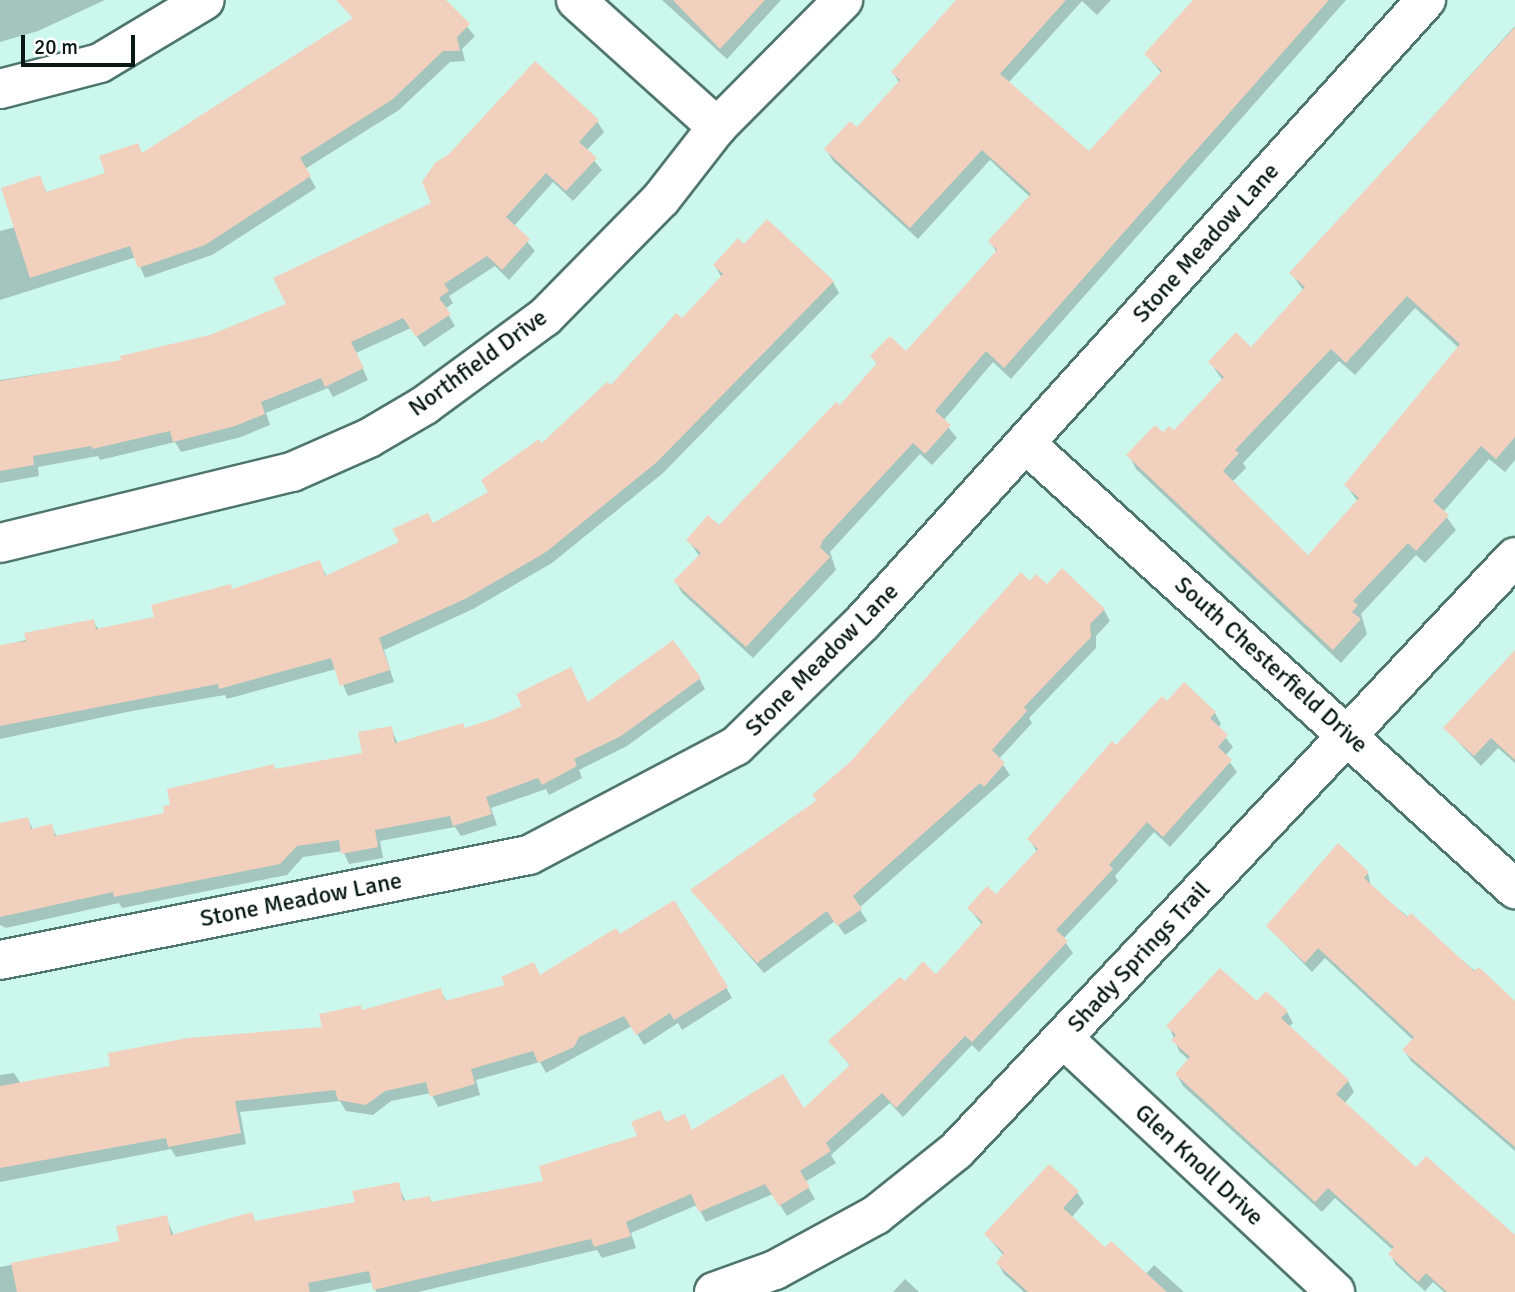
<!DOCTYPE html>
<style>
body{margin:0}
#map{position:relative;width:1515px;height:1292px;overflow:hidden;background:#ccf7ed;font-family:Signika,sans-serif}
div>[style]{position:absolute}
.shadow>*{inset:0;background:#0003}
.building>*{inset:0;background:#f2d0be}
.roads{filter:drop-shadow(2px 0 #4f766e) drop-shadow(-2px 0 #4f766e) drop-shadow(0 2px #4f766e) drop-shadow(0 -2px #4f766e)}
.street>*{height:38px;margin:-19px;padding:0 19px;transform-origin:19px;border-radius:19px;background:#fff}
span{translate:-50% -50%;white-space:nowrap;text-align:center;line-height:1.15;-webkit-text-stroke:6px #fff;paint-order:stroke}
.street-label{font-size:24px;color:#081815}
.scale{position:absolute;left:21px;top:35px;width:114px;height:32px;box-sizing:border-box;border:4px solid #081815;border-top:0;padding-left:9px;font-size:21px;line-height:24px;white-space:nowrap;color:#081815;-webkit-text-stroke:5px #fff;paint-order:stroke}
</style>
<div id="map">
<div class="shadow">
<i style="clip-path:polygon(0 0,105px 0,38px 31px,0 42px)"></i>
<i style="clip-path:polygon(362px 0,444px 0,475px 36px,462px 49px,465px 61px,450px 62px,399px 110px,305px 169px,316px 188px,212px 255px,145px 278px,136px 257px,0 300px,0 231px,16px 227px,39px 177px,47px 193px,107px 174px,138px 145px,143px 155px,353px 19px,349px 12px)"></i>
<i style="clip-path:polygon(662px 0,781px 0,727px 59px)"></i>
<i style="clip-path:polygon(957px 0,1111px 0,1097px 15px,1082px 1px,1008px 83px,1089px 154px,1162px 74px,1146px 54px,1196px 0,1346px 0,1011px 379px,993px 362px,943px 421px,957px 438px,932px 465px,920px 454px,830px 552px,836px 570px,753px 658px,682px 593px,676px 582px,700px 557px,688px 540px,719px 528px,840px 408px,878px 366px,872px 356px,906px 353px,997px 253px,990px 241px,1030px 197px,990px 160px,918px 239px,833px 161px,826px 149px,857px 130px,899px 83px,893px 72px)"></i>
<i style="clip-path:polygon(evenodd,1515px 26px,1515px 460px,1505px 472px,1489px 459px,1443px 512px,1456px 530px,1425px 563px,1416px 555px,1361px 614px,1367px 634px,1341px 663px,1136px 469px,1129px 455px,1174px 433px,1223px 381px,1210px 362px,1251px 349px,1304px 291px,1291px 273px,1515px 26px,1415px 308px,1459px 348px,1346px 485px,1358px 502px,1308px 557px,1232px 482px,1246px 468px,1243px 463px,1339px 361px,1355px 375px,1415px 308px)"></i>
<i style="clip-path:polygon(597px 121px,604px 132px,586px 151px,602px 170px,573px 201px,553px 182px,514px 226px,535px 251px,509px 280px,495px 266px,449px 296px,453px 303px,445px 309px,455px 326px,424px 347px,411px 328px,356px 353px,368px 380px,333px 397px,328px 388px,266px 413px,270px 425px,241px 437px,181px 452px,175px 442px,100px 460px,98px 456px,38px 467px,39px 476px,0 483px,0 380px,123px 361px,211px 336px,288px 305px,433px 204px)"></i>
<i style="clip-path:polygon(745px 247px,833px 282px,839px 293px,663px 473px,552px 563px,473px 609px,384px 650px,394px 682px,348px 696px,336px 669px,227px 699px,225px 695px,132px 711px,0 739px,0 647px,93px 621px,99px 630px,156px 618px,319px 562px,327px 577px,401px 543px,491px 493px,682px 321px,722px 278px,715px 266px)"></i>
<i style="clip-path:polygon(1031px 583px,1104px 610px,1110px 621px,1096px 636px,1096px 648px,1029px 718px,1032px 723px,999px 759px,1010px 775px,859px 908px,867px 921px,845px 935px,835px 921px,764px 973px,692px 890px,818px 802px,852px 762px)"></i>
<i style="clip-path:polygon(1515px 666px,1515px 763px,1498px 748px,1481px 766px,1445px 728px)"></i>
<i style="clip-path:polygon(699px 678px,705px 689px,627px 746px,579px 770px,582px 778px,549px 795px,546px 789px,491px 808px,497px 825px,461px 836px,455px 827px,380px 841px,383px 858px,349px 864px,343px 851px,303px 857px,287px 875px,122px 908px,119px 903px,6px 928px,0 925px,0 824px,27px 819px,34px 831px,51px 826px,57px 837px,166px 814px,274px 766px,276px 771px,364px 754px,391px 728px,398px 744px)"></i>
<i style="clip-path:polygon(1167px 704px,1215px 713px,1221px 724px,1218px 728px,1233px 747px,1225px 756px,1237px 772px,1170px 847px,1154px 832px,1115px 876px,1118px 881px,1063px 939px,1073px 953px,979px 1052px,972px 1045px,903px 1117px,890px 1103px,831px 1155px,836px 1163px,805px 1182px,815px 1199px,787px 1216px,773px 1194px,706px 1222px,697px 1205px,631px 1233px,636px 1248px,602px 1258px,597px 1250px,418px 1292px,376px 1292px,373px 1282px,323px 1292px,0 1292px,0 1267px,121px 1243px,166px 1217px,174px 1236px,251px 1214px,256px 1223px,357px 1204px,398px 1184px,406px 1203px,429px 1198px,432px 1203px,545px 1183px,666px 1124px,693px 1132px,804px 1110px,851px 1067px,830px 1041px,905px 984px,936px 976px,982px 925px,969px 908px,996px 896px,1037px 852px,1030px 840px,1116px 748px)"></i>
<i style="clip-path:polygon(1368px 873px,1371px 887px,1515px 1003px,1515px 1151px,1411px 1061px,1404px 1050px,1413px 1040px,1325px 958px,1312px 972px,1268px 927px)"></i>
<i style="clip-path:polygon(620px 937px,726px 987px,732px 998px,682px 1030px,678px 1023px,644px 1045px,632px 1026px,546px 1073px,540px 1062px,476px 1080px,480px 1095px,438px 1107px,431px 1093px,391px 1101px,373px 1115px,346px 1111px,340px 1101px,240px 1112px,246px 1144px,176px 1157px,171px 1149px,0 1182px,0 1075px,14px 1073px,21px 1084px,324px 1029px,360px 1007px,363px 1012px,440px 990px,447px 1002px,540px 977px)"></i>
<i style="clip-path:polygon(1258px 1004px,1287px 1012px,1293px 1023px,1289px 1027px,1348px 1081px,1354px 1092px,1344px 1104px,1416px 1169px,1515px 1238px,1515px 1292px,1444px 1292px,1433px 1282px,1425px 1291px,1396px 1265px,1390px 1254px,1394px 1251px,1335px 1198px,1322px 1212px,1183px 1086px,1177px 1075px,1190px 1061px,1179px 1051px,1169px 1026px)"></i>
<i style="clip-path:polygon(1077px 1192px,1084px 1203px,1071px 1218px,1105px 1250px,1145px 1275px,1154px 1265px,1184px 1292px,1024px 1292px,1004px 1274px,998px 1263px,1004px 1256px,986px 1235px)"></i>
<i style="clip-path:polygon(905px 1279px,919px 1292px,893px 1292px)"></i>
</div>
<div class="building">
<i style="clip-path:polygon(336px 0,446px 0,470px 24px,457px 37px,460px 51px,443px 51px,393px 99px,300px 158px,311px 176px,205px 245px,138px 268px,130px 246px,30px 278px,1px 188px,40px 175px,46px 192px,105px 173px,99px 156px,138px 143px,142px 153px,353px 18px)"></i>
<i style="clip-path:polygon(673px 0,765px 0,720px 49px)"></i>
<i style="clip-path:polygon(956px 0,1066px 0,1000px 74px,1089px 151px,1162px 71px,1144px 54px,1193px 0,1329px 0,1004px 368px,986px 351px,935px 411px,951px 425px,925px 454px,913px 443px,823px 540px,820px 547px,830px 557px,746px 647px,673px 581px,701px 553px,686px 540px,708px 515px,719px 525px,836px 402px,840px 405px,877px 363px,870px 356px,890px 336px,906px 351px,997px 250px,988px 241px,1031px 194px,982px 150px,910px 228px,824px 149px,850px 121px,857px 127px,900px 80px,891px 72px)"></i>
<i style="clip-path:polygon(evenodd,1515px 27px,1515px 437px,1496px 459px,1481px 446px,1433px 501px,1449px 515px,1416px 551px,1408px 543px,1353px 601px,1358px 605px,1352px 612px,1361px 619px,1333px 650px,1126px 455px,1155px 425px,1163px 432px,1169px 426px,1174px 430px,1224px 377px,1208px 362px,1236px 332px,1251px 347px,1305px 287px,1289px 273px,1515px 27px,1407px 296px,1460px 344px,1344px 485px,1359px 498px,1308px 555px,1223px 471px,1239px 453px,1235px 450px,1331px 349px,1346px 363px,1407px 296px)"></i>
<i style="clip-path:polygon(535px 61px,599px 120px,579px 142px,597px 158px,566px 191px,546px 173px,506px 217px,530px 239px,502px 270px,487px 256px,444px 284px,449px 291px,439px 298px,451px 314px,416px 337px,403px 318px,351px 342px,364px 368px,325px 387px,321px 378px,261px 402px,265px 414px,235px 426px,173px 442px,170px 431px,92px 449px,91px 446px,33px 456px,34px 465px,0 471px,0 381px,121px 360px,120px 356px,210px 335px,286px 304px,273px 278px,431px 203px,422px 182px,435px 163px,449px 154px)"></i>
<i style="clip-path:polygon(767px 219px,834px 281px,657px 462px,546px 552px,467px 598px,379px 638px,390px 670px,340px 686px,331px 658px,219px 689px,218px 684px,0 726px,0 645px,26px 641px,24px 633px,94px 619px,96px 629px,154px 617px,151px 605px,231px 584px,232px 589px,320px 560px,325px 576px,399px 542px,392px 529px,428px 513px,433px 523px,488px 492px,481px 480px,539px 439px,542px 443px,607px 382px,611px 385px,676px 313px,682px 318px,723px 274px,713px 265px,738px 238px,744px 244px)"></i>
<i style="clip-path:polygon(1062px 568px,1105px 609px,1090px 624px,1091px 637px,1024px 707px,1027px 711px,992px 750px,1005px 763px,984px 787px,980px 783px,853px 896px,862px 909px,837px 926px,827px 911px,757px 963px,690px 890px,817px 800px,812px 795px,851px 761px,1021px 572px,1030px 581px,1036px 574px,1047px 584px)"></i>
<i style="clip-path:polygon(673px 640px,701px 678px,621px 736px,574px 759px,577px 766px,542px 785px,538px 778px,486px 797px,492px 814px,453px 826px,450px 816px,375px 830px,378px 847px,341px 854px,339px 840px,297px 846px,280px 864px,114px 897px,113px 892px,0 917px,0 823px,28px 817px,31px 829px,52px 824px,55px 836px,164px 813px,163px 806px,170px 805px,167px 789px,274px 764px,275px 769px,362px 753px,358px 732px,392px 726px,395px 743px,463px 723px,465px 728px,493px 719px,522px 706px,516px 694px,571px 667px,588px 702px)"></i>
<i style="clip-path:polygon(1515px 650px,1515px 760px,1491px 738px,1474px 756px,1443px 728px)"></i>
<i style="clip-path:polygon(1184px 682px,1216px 712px,1210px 718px,1228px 735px,1218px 747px,1232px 760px,1163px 837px,1147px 822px,1109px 865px,1113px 869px,1056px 930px,1068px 941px,972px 1042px,965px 1036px,896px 1108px,882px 1093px,826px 1143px,831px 1151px,800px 1171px,810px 1187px,779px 1206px,765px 1184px,699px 1212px,691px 1194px,626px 1222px,631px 1236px,594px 1247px,591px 1239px,373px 1290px,369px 1271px,308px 1283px,310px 1292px,17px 1292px,11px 1263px,119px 1241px,116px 1226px,167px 1215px,171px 1235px,252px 1212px,255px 1221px,355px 1202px,352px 1191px,399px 1182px,403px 1201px,430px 1196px,431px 1202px,543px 1181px,539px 1166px,637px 1136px,631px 1122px,660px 1110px,666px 1122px,685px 1114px,692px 1130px,783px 1074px,804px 1108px,850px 1065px,828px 1041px,900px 977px,905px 981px,923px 961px,936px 974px,983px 922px,967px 908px,987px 886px,996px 894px,1038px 849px,1027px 839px,1112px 741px,1116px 745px,1162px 696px,1167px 701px)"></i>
<i style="clip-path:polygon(1338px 843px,1369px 872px,1364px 878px,1407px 917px,1411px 913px,1474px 971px,1479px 967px,1515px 1001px,1515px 1147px,1402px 1050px,1414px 1037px,1318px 948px,1305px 963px,1266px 926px)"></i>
<i style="clip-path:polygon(674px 900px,728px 987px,674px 1020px,670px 1013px,636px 1035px,624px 1016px,579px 1037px,574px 1047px,538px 1063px,533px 1051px,471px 1069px,475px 1084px,430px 1097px,426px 1082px,385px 1091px,366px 1105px,338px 1100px,335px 1090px,235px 1101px,241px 1133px,168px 1147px,166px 1138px,0 1168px,0 1086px,110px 1066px,108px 1053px,188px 1038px,322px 1027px,319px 1014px,361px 1005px,362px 1010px,441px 988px,445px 1001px,505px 985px,501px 977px,534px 962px,540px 975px,616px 928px,620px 934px)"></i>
<i style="clip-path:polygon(1220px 968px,1257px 1001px,1266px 991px,1288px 1011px,1281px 1018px,1349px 1080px,1336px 1094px,1416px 1167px,1426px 1156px,1515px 1235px,1515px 1292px,1447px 1292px,1426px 1273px,1418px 1282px,1388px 1254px,1394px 1247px,1328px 1188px,1315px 1202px,1175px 1074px,1190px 1057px,1171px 1040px,1176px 1035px,1166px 1026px)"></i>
<i style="clip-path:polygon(1049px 1164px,1079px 1191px,1063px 1208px,1105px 1247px,1111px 1241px,1167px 1292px,1028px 1292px,996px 1263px,1004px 1253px,984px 1234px)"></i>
</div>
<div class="roads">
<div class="street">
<i style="left:576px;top:0;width:190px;rotate:42deg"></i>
<i style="left:0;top:89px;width:103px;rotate:-14.6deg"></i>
<i style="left:100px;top:63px;width:122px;rotate:-31deg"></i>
<i style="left:1025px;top:443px;width:663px;rotate:42.31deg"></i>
<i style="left:0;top:543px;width:301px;rotate:-13.7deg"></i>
<i style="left:292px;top:472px;width:84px;rotate:-23.8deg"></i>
<i style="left:369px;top:438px;width:65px;rotate:-30.5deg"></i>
<i style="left:425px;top:405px;width:149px;rotate:-36.3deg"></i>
<i style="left:545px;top:317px;width:165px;rotate:-45.5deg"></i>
<i style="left:661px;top:199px;width:91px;rotate:-52.1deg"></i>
<i style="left:717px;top:127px;width:179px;rotate:-45.2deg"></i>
<i style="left:0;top:960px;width:539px;rotate:-11.23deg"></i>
<i style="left:529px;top:855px;width:234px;rotate:-27.8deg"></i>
<i style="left:736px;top:746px;width:177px;rotate:-44.3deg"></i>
<i style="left:863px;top:622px;width:839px;rotate:-47.85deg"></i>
<i style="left:1063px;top:1038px;width:372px;rotate:43deg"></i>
<i style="left:714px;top:1292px;width:65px;rotate:-19.8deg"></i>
<i style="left:775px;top:1270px;width:115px;rotate:-28.6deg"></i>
<i style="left:876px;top:1215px;width:104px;rotate:-38.7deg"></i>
<i style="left:957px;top:1150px;width:814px;rotate:-46.74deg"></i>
</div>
</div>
<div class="street-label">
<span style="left:1206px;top:243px;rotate:-48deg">Stone Meadow Lane</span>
<span style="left:478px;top:363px;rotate:-36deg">Northfield Drive</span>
<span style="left:822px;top:660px;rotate:-45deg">Stone Meadow Lane</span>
<span style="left:1271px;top:665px;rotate:42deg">South Chesterfield Drive</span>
<span style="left:301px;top:900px;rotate:-11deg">Stone Meadow Lane</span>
<span style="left:1139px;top:957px;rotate:-47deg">Shady Springs Trail</span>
<span style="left:1199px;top:1165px;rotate:43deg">Glen Knoll Drive</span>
</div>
<div class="scale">20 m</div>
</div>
